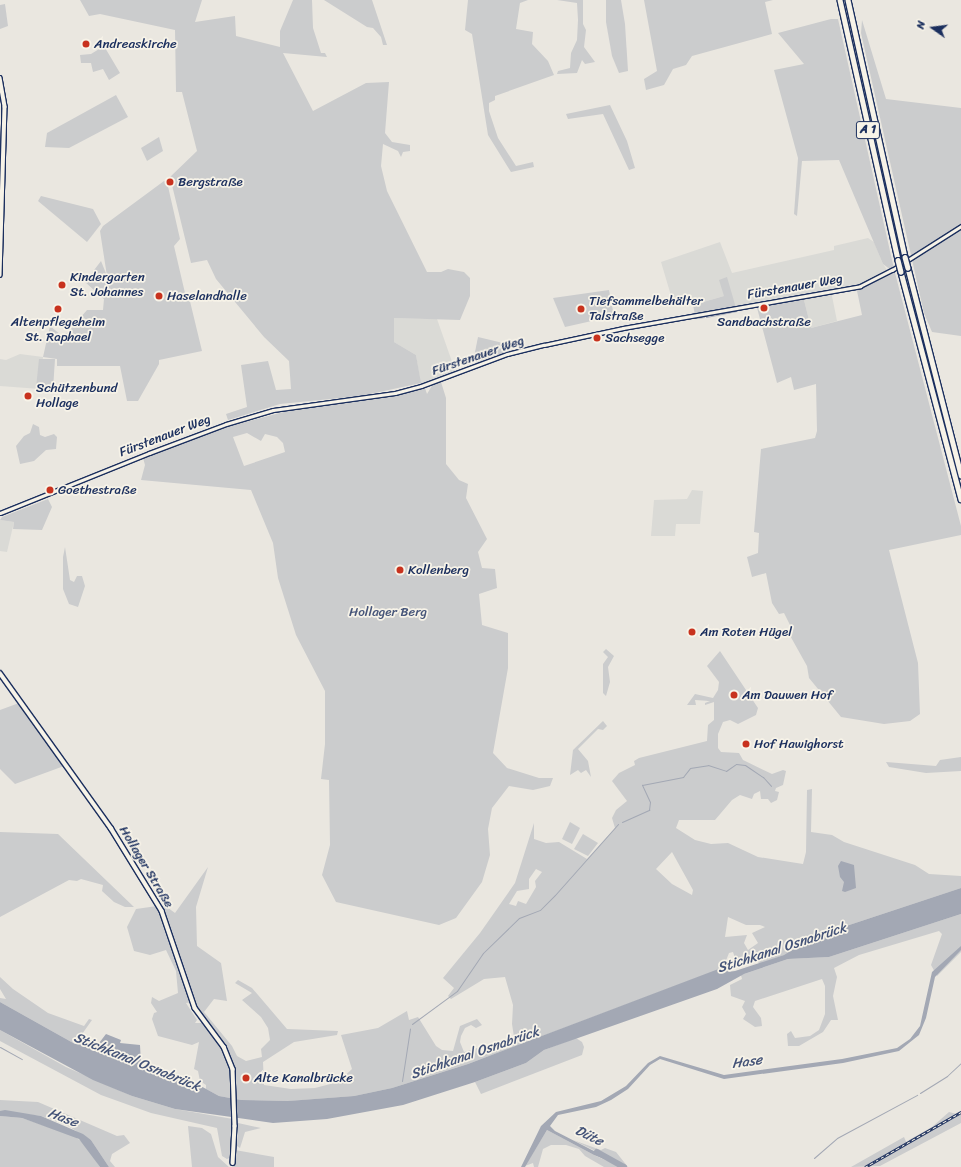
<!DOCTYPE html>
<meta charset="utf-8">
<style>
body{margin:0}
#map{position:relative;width:961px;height:1167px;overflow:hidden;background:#eae7e0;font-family:Sriracha,sans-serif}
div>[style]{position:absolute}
.built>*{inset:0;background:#dadad6}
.green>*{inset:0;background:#cbcccd}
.water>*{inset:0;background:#a3a8b4}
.stream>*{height:1px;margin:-0.5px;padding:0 0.5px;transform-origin:0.5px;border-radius:0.5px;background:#a3a8b4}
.river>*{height:5.5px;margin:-2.75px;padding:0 2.75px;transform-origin:2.75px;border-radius:2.75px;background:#a3a8b4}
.roads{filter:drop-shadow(1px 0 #1b2f5e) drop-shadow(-1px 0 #1b2f5e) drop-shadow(0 1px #1b2f5e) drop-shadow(0 -1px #1b2f5e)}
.tertiary>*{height:3px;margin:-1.5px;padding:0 1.5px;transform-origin:1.5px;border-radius:1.5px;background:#f7f3e8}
.secondary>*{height:3.5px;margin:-1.75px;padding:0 1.75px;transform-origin:1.75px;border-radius:1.75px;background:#f7f3e8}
.motorway>*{height:4.5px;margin:-2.25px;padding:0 2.25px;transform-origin:2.25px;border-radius:2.25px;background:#f7f3e8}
.rail>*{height:2.5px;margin-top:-1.25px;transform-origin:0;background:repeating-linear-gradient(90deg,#f7f3e8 0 3px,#1b2f5e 0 6px);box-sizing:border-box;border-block:1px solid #1b2f5e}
.bridges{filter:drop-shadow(1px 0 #1b2f5e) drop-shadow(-1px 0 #1b2f5e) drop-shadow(0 1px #1b2f5e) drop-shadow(0 -1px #1b2f5e)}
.motorway-bridge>*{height:4.5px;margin:-2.25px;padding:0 2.25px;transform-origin:2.25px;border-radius:2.25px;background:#f7f3e8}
.dots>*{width:11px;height:11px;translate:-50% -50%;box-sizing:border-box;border:2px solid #f7f3e8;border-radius:50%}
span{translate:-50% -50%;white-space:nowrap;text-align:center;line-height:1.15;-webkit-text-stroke:3.5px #f7f3e8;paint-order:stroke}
.shield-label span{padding:1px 3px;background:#f7f3e8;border:1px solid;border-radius:3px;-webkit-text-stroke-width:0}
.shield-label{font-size:12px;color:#1b2f5e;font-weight:700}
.poi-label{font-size:13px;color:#1b2f5e}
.left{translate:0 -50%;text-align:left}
.street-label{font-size:13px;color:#1b2f5e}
.park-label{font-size:13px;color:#47567a}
.water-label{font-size:14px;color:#445378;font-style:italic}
.north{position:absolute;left:913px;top:8px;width:40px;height:40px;-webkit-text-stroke:3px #f7f3e8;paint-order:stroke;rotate:284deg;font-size:11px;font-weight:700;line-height:16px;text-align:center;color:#1b2f5e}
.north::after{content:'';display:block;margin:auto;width:14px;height:18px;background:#1b2f5e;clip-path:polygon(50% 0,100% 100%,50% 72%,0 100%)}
</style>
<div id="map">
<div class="built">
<i style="clip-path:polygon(868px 238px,874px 242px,883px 264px,887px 270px,892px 270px,860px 286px,831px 291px,837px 321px,811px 328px,803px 296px,736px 308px,724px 296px,693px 305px,690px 294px,672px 299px,661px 262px,720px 242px,732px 273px,834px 250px,834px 246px)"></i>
<i style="clip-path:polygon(394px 318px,437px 319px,456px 373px,421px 386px,416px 355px,394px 342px)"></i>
<i style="clip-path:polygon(20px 354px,43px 357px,40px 389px,0 386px,0 359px,6px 360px)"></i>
<i style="clip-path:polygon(692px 490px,703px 491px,700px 524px,676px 524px,675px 536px,651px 536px,654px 500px,687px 499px)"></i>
<i style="clip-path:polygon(0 520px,14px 522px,7px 552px,0 551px)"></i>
</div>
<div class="green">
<i style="clip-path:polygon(80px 0,202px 0,195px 22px,235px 16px,236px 36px,280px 47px,280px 31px,293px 0,312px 0,313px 28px,321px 53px,325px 53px,327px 57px,283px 53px,313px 111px,366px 83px,389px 82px,385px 133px,392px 142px,410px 145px,410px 151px,403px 152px,401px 157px,398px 151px,383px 144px,381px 166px,387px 191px,427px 272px,441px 272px,448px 269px,464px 272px,470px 278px,470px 296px,460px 320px,394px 318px,394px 342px,416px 355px,421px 383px,361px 396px,280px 404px,228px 420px,226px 414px,247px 407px,241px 365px,268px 361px,276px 390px,291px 389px,289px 361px,264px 337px,216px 279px,207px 260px,191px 263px,170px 177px,197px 151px,182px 92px,176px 92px,175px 30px,100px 14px,89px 16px)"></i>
<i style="clip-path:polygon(324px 0,372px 0,387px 45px,383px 45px,381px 37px,373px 28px,367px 27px)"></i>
<i style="clip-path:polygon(468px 0,528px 0,520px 3px,516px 29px,533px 32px,532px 44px,548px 61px,554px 75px,495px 96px,495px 100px,489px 103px,489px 111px,498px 138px,516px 166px,533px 162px,534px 167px,511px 172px,488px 135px,472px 34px,465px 30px)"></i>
<i style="clip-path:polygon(557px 0,583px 0,583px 24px,586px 30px,584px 47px,595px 62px,585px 64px,582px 60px,577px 73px,557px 74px,558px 71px,570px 68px,571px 53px,577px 40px,578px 20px,577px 3px)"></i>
<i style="clip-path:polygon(606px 0,621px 0,625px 24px,628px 71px,619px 73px,612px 56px,606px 22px)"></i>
<i style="clip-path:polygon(644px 0,773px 0,765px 2px,772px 34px,692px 56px,686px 65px,673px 69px,664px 85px,646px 90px,644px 79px,657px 71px)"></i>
<i style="clip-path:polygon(5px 4px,8px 26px,0 29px,0 5px)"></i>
<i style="clip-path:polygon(831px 19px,838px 19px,894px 269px,961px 526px,961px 535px,889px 550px,918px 663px,920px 714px,910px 721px,884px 724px,841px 717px,809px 678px,807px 666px,788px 632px,792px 629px,784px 613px,779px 614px,772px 603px,766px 573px,752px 577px,747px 557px,758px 553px,759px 533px,754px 532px,761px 449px,815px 438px,817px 431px,816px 384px,794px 390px,791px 377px,777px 383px,756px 304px,803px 296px,811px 328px,862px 315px,856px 286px,891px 270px,883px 264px,839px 160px,802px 161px,797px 216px,794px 214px,798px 158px,774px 70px,804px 64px,778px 33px)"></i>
<i style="clip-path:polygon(862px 20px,886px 99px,961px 108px,961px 336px,932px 332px,924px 313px,861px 33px)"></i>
<i style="clip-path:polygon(104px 46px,120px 73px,109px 80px,103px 69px,93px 72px,91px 63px,81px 63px,80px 55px,91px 54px)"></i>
<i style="clip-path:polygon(116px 95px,128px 117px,69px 148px,45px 147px,47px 133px)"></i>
<i style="clip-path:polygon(610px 105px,627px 141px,635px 168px,629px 170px,603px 114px,568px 119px,566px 114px)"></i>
<i style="clip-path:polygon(159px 137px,163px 151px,147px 161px,141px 148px)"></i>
<i style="clip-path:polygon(164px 181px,167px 182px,180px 239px,174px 246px,185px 293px,188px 293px,202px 351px,159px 360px,159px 364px,138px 401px,127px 401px,120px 366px,57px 366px,57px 359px,43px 357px,50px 326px,61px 335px,67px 333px,87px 310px,103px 310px,104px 299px,85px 282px,101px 261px,107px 276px,100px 231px,103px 226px)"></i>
<i style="clip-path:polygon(41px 196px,93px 209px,101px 224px,87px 242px,38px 201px)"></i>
<i style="clip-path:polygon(727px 277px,736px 308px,695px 315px,693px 305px,724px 296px,719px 280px)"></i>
<i style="clip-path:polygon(609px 290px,614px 316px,565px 327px,553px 298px)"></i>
<i style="clip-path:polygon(478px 337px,503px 343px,513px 353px,477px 364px,474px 357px)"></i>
<i style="clip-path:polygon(39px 359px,55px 359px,53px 389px,36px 388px)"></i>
<i style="clip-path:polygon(evenodd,441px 382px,446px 398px,446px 464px,459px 480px,468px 484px,466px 498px,487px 539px,478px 552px,482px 568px,495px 569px,497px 588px,479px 594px,482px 625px,508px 633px,508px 668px,493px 753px,507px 768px,539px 778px,553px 778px,550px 786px,533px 790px,509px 786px,492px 808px,488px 829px,490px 855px,482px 882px,456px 918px,439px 925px,336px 902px,322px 875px,330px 845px,329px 780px,321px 779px,325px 744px,325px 691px,296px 635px,278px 578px,273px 543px,251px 490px,141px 480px,145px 465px,143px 458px,219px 429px,299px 408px,301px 405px,383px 395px,424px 385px,427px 394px,433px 384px,441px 382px,247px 433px,261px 441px,265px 434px,277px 437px,283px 443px,285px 452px,244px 466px,233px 437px,247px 433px)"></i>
<i style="clip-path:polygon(33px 424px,39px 427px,40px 435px,45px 437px,54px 434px,57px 437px,56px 449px,46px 450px,34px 461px,20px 464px,16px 446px,24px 436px,30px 433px)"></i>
<i style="clip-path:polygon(48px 499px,52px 507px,42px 530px,13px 529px,14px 522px,0 520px,2px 517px)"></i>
<i style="clip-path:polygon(65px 547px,70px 580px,74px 582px,77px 576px,82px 576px,85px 586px,78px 607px,69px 604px,63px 589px,63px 557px)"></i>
<i style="clip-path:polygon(606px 649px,614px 656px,608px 667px,610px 682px,606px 696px,603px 693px,603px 664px,608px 657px,603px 652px)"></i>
<i style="clip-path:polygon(evenodd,720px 651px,758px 708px,756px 715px,738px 724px,730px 720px,723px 722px,718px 734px,718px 748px,721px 752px,739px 753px,743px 760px,772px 774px,783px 770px,786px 771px,783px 785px,776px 788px,775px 791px,779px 792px,777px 800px,771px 803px,768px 799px,761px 799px,760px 791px,754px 794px,752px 799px,740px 795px,732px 800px,715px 820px,679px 820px,676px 828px,695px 840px,711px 844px,728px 843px,758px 857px,803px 864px,806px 852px,807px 790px,812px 789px,811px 832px,832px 835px,844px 842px,915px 865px,929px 874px,961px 876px,961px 888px,816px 936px,787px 954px,759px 964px,756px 955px,737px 964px,733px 952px,729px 953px,723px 968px,468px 1064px,392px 1088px,354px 1096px,289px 1101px,241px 1100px,219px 1096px,206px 1089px,206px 1085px,200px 1081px,198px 1071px,194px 1069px,199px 1042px,192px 1045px,158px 1036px,152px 1019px,154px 1013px,157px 1012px,151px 1003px,152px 997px,159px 1001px,178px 993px,176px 971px,166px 950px,150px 955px,134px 951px,127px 927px,136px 909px,164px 905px,175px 913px,208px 867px,196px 907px,197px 946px,221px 963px,227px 1001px,214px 999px,204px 1012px,232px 1046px,237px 1056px,246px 1061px,262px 1057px,261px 1049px,270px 1040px,268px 1028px,261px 1017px,242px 1000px,252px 993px,235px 983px,238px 980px,252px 988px,287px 1029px,338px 1031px,337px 1035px,294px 1042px,263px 1062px,264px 1085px,291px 1089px,315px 1088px,338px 1082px,352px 1069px,341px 1035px,378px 1028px,407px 1011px,409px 1020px,418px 1017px,436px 1046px,442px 1050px,453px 1051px,460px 1026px,477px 1019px,482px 1025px,476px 1028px,471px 1025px,465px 1028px,461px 1036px,460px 1042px,464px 1052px,514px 1037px,512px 1024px,513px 1005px,505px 977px,484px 979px,451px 999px,448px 996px,454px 988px,443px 978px,480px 933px,515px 883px,534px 823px,534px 839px,546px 843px,559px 842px,587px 859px,615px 828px,612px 818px,616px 810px,627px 801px,612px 781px,619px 773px,635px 765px,634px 761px,639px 758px,707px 741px,708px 725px,714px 720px,714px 702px,705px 705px,705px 703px,710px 701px,695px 700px,696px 705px,687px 705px,695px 694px,713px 698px,718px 690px,719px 682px,707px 666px,720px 651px,672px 852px,693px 890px,692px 895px,672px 884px,656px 869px,672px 852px,720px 651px,536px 869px,542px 872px,535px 881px,536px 887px,526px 904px,518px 901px,516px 906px,509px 904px,517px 891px,529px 889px,529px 879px,536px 869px,720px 651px,728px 917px,746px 925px,760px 925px,765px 927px,752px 933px,758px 943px,748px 950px,744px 943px,747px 935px,725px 937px,728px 917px,720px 651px,192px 1002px,199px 1016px,203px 1023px,195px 1023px,197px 1020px,186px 1003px,192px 1002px)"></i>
<i style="clip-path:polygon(19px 703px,64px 766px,15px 784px,0 769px,0 710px)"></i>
<i style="clip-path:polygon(603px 721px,607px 726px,603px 730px,598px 729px,578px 749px,588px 761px,591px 777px,586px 770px,581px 773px,578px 770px,570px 775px,573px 750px)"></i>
<i style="clip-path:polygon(961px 757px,961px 771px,926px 773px,889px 767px,886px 762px,936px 766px,940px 760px)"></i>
<i style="clip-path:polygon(570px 822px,580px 828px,572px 844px,562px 839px)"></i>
<i style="clip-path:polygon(0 832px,58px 834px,134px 907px,125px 907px,114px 902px,102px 891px,103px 885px,81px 879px,77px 881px,69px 880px,0 917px)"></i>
<i style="clip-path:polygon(583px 834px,598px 843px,588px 856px,574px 849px)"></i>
<i style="clip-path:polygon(961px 914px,961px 952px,937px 976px,931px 965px,942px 934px,939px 931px,859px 955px,834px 968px,837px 977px,833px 996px,838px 1020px,831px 1020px,823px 1032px,799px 1046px,788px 1046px,787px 1034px,791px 1031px,795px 1038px,810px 1036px,819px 1030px,825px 1014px,825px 986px,822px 979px,755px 1001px,753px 1007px,761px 1018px,762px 1026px,755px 1027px,743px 1019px,746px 1014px,742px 1007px,745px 1001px,731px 996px,730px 985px,742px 979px,741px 975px,744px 974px,788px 959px,829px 957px)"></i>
<i style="clip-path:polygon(0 977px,13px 989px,48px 1013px,84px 1026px,89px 1019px,92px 1020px,75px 1044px,0 1002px,0 998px,6px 999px,0 989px)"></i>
<i style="clip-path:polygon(0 1030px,66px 1067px,132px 1096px,175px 1109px,233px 1119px,232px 1157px,227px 1159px,222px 1156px,217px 1128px,151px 1113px,101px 1095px,0 1041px)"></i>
<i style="clip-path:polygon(576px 1038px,582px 1042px,584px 1047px,582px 1055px,481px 1094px,475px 1082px,526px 1063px,544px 1050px)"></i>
<i style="clip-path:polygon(0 1100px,38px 1102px,117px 1136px,124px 1135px,130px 1143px,112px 1154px,110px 1161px,115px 1167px,109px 1167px,91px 1140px,68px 1126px,41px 1116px,0 1111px)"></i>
<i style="clip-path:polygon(949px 1112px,961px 1115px,961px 1123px,880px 1166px,851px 1167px,904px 1137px,908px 1146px,909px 1140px,932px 1127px)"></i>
<i style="clip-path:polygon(0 1116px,22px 1118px,74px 1136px,85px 1144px,100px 1167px,0 1167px)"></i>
<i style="clip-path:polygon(238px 1123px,261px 1128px,245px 1132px,240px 1148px,237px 1146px)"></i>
<i style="clip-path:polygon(188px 1126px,202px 1128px,211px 1134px,218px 1157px,229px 1167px,192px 1167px)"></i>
<i style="clip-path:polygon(547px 1130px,594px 1155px,621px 1167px,604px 1167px,585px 1156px,579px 1149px,566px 1145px,551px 1145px,543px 1149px,538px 1167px,534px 1167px,533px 1163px,525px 1166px)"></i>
<i style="clip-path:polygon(573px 1140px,601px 1150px,605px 1148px,616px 1152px,628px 1167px)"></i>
<i style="clip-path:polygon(235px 1150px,274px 1157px,274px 1167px,232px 1167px)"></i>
</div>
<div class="water">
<i style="clip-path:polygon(841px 861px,854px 865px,856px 888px,845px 892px,842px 891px,844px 882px,840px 877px,838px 866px)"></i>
<i style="clip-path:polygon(961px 888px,961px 914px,829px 957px,788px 959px,744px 974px,717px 989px,544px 1050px,526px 1063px,475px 1082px,403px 1105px,327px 1119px,273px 1123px,175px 1109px,132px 1096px,93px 1080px,0 1030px,0 1002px,75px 1044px,81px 1042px,96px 1047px,106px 1034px,121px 1040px,120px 1043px,140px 1045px,141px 1064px,197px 1084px,219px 1096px,241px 1100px,288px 1101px,354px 1096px,392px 1088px,468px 1064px,729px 965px,731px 970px,727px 972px,735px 971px,784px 955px,816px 936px)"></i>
<i style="clip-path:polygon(961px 946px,961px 950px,935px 977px,926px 1018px,919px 1035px,899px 1051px,843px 1063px,724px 1079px,660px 1059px,650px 1065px,628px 1089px,611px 1100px,596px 1107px,558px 1115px,550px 1126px,555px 1131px,625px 1167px,594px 1155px,547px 1130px,525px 1167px,521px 1167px,541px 1126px,556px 1112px,601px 1101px,626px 1086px,648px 1063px,660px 1056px,724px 1075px,842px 1059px,897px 1048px,910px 1039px,920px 1026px,932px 972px)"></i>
<i style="clip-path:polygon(5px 1110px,41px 1116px,83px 1134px,91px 1140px,109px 1167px,100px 1167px,79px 1139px,22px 1118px,0 1116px,0 1111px)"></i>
</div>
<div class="stream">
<i style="left:706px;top:317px;width:31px;rotate:-11deg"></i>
<i style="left:695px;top:318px;width:9px;rotate:-6deg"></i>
<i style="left:622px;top:822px;width:30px;rotate:-24deg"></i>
<i style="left:649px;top:810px;width:8px;rotate:-83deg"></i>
<i style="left:650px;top:802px;width:19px;rotate:-115deg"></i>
<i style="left:642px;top:785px;width:42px;rotate:-11deg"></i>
<i style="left:683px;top:777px;width:11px;rotate:-52deg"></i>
<i style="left:690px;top:768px;width:18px;rotate:-9deg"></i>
<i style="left:708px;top:765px;width:19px;rotate:18deg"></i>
<i style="left:726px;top:771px;width:12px;rotate:-35deg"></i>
<i style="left:736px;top:764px;width:9px;rotate:6deg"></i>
<i style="left:745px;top:765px;width:22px;rotate:34deg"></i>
<i style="left:763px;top:777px;width:12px;rotate:48deg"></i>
<i style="left:412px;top:1024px;width:56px;rotate:-36.3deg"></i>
<i style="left:457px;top:991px;width:46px;rotate:-55.6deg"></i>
<i style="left:483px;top:953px;width:50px;rotate:-44.2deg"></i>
<i style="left:519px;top:918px;width:22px;rotate:-21deg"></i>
<i style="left:540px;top:910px;width:21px;rotate:-45deg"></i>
<i style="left:555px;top:895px;width:95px;rotate:-48.4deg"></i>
<i style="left:0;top:1047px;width:25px;rotate:29deg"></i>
<i style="left:402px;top:1081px;width:53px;rotate:-81.3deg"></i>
<i style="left:920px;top:1093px;width:32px;rotate:-32deg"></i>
<i style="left:947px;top:1076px;width:19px;rotate:-43deg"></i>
<i style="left:814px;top:1158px;width:30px;rotate:-41deg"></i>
<i style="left:837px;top:1138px;width:91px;rotate:-28.3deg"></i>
</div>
<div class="river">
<i style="left:597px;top:1152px;width:31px;rotate:29deg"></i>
</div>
<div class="roads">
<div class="tertiary">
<i style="left:0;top:513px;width:161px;rotate:-21.9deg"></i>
<i style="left:149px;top:453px;width:82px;rotate:-20.6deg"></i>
<i style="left:226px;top:424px;width:49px;rotate:-16.6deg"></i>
<i style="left:273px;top:410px;width:123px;rotate:-7.9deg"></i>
<i style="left:395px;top:393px;width:27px;rotate:-15deg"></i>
<i style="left:421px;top:386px;width:92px;rotate:-20.4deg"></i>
<i style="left:507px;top:354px;width:38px;rotate:-14deg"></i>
<i style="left:544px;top:345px;width:81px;rotate:-12.1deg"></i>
<i style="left:623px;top:328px;width:241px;rotate:-10deg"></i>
<i style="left:860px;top:286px;width:36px;rotate:-27deg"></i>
<i style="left:892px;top:270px;width:82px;rotate:-32.5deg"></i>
</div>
<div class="secondary">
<i style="left:0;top:78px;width:29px;rotate:80deg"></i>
<i style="left:5px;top:107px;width:168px;rotate:91.7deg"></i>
<i style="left:0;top:673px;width:191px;rotate:54.4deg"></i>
<i style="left:111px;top:828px;width:97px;rotate:58.4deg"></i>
<i style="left:162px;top:911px;width:102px;rotate:71.2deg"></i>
<i style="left:195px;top:1008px;width:49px;rotate:53.4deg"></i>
<i style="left:224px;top:1047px;width:24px;rotate:68deg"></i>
<i style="left:233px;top:1069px;width:57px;rotate:88deg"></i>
<i style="left:235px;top:1126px;width:37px;rotate:93deg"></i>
</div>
<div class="motorway">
<i style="left:840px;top:0;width:266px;rotate:77.4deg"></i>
<i style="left:848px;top:0;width:263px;rotate:77.5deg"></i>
<i style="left:908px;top:268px;width:214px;rotate:75.6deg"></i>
<i style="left:901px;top:272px;width:235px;rotate:75.2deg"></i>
</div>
</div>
<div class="rail">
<i style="left:865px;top:1167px;width:111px;rotate:-29.8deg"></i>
</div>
<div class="bridges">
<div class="motorway-bridge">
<i style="left:905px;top:257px;width:11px;rotate:75deg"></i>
<i style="left:898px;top:260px;width:12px;rotate:76deg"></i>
</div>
</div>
<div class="dots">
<i style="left:86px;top:44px;background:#c8321e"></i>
<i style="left:170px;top:182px;background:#c8321e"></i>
<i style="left:62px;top:285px;background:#c8321e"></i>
<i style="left:159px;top:296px;background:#c8321e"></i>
<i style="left:764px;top:308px;background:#c8321e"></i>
<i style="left:58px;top:309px;background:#c8321e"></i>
<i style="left:581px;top:309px;background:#c8321e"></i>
<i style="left:597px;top:338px;background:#c8321e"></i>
<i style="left:28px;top:396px;background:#c8321e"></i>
<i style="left:50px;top:490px;background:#c8321e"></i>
<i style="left:400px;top:570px;background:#c8321e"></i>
<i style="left:692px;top:632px;background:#c8321e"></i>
<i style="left:734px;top:695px;background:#c8321e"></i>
<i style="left:746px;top:744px;background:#c8321e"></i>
<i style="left:246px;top:1078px;background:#c8321e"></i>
</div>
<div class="shield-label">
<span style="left:868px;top:130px">A 1</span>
</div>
<div class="poi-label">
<span class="left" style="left:94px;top:44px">Andreaskirche</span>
<span class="left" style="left:178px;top:182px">Bergstraße</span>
<span class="left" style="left:70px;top:285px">Kindergarten<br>St. Johannes</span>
<span class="left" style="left:167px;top:296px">Haselandhalle</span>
<span class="left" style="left:589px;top:309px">Tiefsammelbehälter<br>Talstraße</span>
<span style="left:764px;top:322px">Sandbachstraße</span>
<span style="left:58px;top:330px">Altenpflegeheim<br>St. Raphael</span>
<span class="left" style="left:605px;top:338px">Sachsegge</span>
<span class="left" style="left:36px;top:396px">Schützenbund<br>Hollage</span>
<span class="left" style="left:58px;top:490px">Goethestraße</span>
<span class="left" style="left:408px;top:570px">Kollenberg</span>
<span class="left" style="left:700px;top:632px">Am Roten Hügel</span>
<span class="left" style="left:742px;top:695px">Am Dauwen Hof</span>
<span class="left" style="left:754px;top:744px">Hof Hawighorst</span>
<span class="left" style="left:254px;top:1078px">Alte Kanalbrücke</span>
</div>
<div class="street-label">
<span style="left:795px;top:287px;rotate:-10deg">Fürstenauer Weg</span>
<span style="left:478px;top:356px;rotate:-19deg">Fürstenauer Weg</span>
<span style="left:165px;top:436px;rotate:-21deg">Fürstenauer Weg</span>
<span style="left:146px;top:867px;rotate:59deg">Hollager Straße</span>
</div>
<div class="park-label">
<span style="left:388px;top:612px">Hollager Berg</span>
</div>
<div class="water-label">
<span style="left:782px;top:948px;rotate:-18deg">Stichkanal Osnabrück</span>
<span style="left:475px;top:1053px;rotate:-19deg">Stichkanal Osnabrück</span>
<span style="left:137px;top:1062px;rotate:22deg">Stichkanal Osnabrück</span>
<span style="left:747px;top:1062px;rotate:-8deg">Hase</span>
<span style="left:63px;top:1118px;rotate:21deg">Hase</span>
<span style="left:589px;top:1136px;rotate:26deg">Düte</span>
</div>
<div class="north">N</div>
</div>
